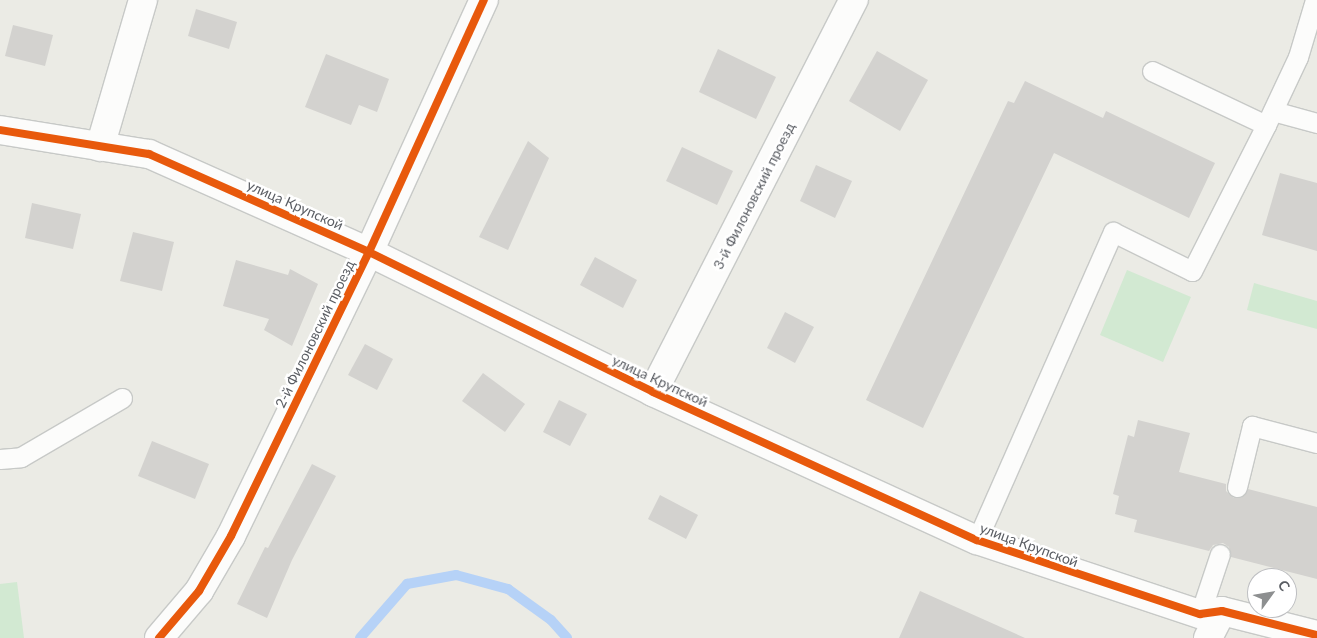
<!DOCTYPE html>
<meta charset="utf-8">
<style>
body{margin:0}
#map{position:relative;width:1317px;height:638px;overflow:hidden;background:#ebebe5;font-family:Lato,sans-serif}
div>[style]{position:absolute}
.green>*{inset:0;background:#d2e9d2}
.stream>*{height:10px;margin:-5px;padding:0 5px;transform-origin:5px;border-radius:5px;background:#b6d2f7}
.building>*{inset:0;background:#d3d2cf}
.roads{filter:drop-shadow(1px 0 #c7c9c7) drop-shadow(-1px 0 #c7c9c7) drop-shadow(0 1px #c7c9c7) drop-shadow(0 -1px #c7c9c7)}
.service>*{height:19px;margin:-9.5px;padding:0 9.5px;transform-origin:9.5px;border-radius:9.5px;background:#fcfcfb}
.minor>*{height:28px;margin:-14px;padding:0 14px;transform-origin:14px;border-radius:14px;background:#fcfcfb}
.cycleway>*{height:8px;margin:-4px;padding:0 4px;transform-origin:4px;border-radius:4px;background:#e8590c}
span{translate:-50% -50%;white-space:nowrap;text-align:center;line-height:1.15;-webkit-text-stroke:5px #fff;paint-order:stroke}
.street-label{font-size:14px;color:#5a5d63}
.north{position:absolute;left:1247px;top:568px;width:50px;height:50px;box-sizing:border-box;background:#fff;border:1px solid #bdbec1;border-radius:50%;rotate:58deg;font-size:14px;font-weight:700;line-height:20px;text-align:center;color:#5a5d63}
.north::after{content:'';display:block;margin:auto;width:18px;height:22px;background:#8d8f90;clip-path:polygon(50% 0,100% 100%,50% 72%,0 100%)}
</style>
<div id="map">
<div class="green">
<i style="clip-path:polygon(1127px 270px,1191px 297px,1163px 362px,1100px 335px)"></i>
<i style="clip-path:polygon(1254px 283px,1317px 301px,1317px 329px,1247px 310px)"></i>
<i style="clip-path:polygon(17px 582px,24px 638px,0 638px,0 584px)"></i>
</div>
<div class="stream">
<i style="left:360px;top:638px;width:72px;rotate:-49deg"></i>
<i style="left:407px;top:584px;width:50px;rotate:-10.4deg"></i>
<i style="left:456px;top:575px;width:54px;rotate:15.1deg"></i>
<i style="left:508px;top:589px;width:53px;rotate:35.8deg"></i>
<i style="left:551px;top:620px;width:24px;rotate:48deg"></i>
</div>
<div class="building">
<i style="clip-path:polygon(196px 9px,237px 22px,229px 49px,188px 36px)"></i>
<i style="clip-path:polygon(13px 25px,53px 35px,45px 66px,5px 56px)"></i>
<i style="clip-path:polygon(718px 49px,776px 77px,756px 119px,699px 92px)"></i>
<i style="clip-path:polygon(877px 51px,928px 80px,900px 131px,849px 101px)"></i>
<i style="clip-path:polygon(326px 54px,389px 79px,377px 112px,359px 105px,351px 125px,305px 107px)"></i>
<i style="clip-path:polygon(1025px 81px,1103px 118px,1106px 111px,1215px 163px,1189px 218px,1054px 153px,923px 428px,866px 400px,1008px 101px,1014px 103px)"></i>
<i style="clip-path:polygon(528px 141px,549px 158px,508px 250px,479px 237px)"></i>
<i style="clip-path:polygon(682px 147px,733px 171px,717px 205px,666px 181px)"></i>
<i style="clip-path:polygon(816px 165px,852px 181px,835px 218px,800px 201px)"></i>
<i style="clip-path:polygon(1280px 173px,1317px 183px,1317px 251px,1262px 235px)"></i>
<i style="clip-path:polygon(32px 203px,81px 214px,73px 249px,25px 238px)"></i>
<i style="clip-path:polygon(133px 232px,174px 242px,162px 291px,120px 281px)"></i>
<i style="clip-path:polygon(595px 257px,637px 280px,623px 308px,580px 285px)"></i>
<i style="clip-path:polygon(236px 260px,288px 275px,290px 269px,318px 284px,292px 346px,264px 330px,269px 319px,223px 306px)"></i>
<i style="clip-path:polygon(785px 312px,814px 327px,795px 363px,767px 348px)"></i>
<i style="clip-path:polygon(365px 344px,393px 359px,377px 390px,348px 375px)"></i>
<i style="clip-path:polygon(483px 373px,525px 404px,505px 432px,462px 401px)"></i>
<i style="clip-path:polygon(559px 400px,587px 414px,570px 446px,543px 432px)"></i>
<i style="clip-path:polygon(1138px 420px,1190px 433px,1179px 472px,1226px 484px,1226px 491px,1234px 498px,1241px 498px,1248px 489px,1317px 507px,1317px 579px,1231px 557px,1229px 547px,1223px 543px,1213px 545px,1209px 551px,1134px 532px,1137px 520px,1115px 514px,1119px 496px,1113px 494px,1128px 435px,1134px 437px)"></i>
<i style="clip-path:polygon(152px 441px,209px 464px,195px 499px,138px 476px)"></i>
<i style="clip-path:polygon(312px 464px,336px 476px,292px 560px,267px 618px,237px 604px,265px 547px,268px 548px)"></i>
<i style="clip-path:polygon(660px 495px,698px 515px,686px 539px,648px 519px)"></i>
<i style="clip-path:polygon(920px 591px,1025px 638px,899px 638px)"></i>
</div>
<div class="roads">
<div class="service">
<i style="left:1273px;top:111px;width:46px;rotate:15.3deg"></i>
<i style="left:1266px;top:125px;width:75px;rotate:-64.8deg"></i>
<i style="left:1298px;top:57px;width:59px;rotate:-73.4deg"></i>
<i style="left:0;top:459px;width:21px;rotate:-5deg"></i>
<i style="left:21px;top:457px;width:117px;rotate:-30.3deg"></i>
<i style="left:1237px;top:487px;width:63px;rotate:-76.2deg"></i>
<i style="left:1252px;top:426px;width:67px;rotate:14.7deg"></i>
<i style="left:977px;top:540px;width:337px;rotate:-66.2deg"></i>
<i style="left:1113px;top:232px;width:88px;rotate:26.3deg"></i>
<i style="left:1192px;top:271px;width:164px;rotate:-63.1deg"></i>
<i style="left:1266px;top:125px;width:126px;rotate:-154.7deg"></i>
<i style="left:1200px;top:614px;width:63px;rotate:-71.6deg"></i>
</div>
<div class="minor">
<i style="left:0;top:130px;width:151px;rotate:9.2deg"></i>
<i style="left:149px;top:154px;width:241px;rotate:24deg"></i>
<i style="left:369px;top:252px;width:317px;rotate:26.2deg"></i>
<i style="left:653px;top:392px;width:356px;rotate:24.6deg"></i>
<i style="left:977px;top:540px;width:235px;rotate:18.4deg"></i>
<i style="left:1200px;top:614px;width:22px;rotate:-8deg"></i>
<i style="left:1222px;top:611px;width:98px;rotate:14.2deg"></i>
<i style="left:100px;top:147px;width:153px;rotate:-73.7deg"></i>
<i style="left:653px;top:392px;width:441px;rotate:-62.9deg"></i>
<i style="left:159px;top:638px;width:62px;rotate:-49.6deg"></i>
<i style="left:199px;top:591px;width:64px;rotate:-59.8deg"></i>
<i style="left:231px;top:536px;width:316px;rotate:-64.1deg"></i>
<i style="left:369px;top:252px;width:277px;rotate:-65.5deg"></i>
<i style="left:1208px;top:638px;width:30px;rotate:-63deg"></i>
</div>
</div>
<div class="cycleway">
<i style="left:0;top:130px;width:151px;rotate:9.2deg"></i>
<i style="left:149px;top:154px;width:241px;rotate:24deg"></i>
<i style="left:369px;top:252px;width:317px;rotate:26.2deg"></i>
<i style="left:653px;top:392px;width:356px;rotate:24.6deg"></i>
<i style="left:977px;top:540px;width:235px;rotate:18.4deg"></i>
<i style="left:1200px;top:614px;width:22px;rotate:-8deg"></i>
<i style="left:1222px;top:611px;width:98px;rotate:14.2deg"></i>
<i style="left:159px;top:638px;width:62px;rotate:-49.6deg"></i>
<i style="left:199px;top:591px;width:64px;rotate:-59.8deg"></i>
<i style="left:231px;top:536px;width:316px;rotate:-64.1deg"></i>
<i style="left:369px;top:252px;width:277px;rotate:-65.5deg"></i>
</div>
<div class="street-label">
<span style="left:754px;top:196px;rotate:-63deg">3-й Филоновский проезд</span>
<span style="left:295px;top:205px;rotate:24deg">улица Крупской</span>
<span style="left:315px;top:334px;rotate:-64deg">2-й Филоновский проезд</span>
<span style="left:660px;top:381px;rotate:25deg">улица Крупской</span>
<span style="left:1029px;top:545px;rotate:20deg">улица Крупской</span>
</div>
<div class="north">С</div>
</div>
